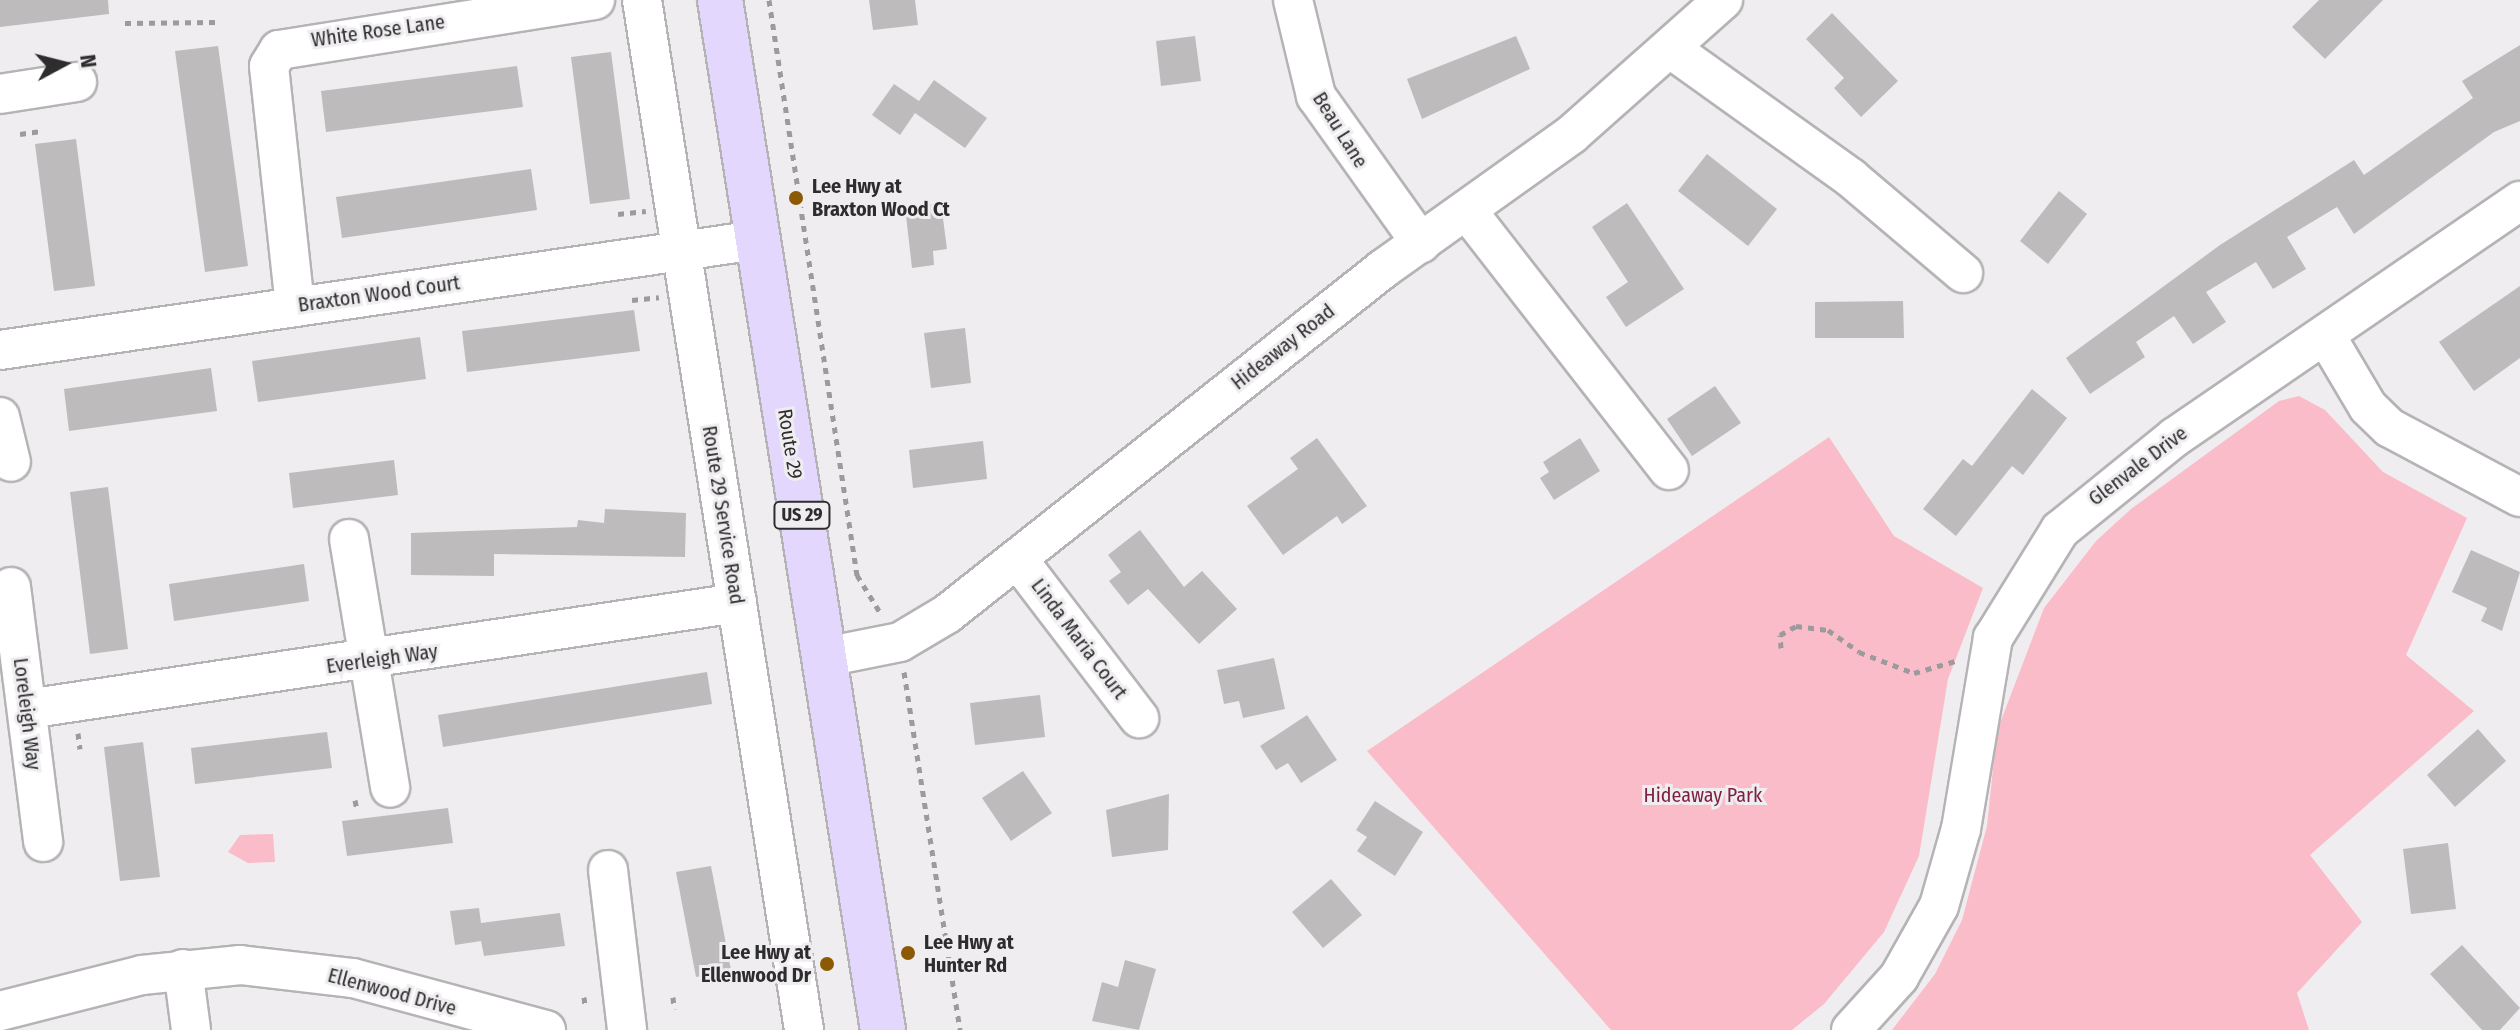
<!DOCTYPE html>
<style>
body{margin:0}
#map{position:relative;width:2520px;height:1030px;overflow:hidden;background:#efedf0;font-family:"Fira Sans Condensed",sans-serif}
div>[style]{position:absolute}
.green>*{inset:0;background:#fbbcc9}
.building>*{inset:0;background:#bebbbd}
.path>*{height:5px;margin-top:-2.5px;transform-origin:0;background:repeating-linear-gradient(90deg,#9c9a9c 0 6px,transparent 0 12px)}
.roads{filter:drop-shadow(2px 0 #b6b3b6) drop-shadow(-2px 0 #b6b3b6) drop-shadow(0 2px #b6b3b6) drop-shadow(0 -2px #b6b3b6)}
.minor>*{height:38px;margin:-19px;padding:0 19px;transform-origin:19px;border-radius:19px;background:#fff}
.major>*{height:44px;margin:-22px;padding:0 22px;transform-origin:22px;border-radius:22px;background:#e3d7fd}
.dots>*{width:22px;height:22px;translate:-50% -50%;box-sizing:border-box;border:4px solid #efedf0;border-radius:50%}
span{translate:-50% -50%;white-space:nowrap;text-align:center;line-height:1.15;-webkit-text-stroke:6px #efedf0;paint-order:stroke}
.shield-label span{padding:2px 6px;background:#efedf0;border:2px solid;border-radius:6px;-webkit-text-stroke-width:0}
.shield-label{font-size:18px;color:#2e2d2e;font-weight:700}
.street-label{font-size:20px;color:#2e2d2e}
.poi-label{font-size:20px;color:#2e2d2e;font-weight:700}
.left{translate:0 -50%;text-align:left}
.right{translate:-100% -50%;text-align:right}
.park-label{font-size:20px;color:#7f1e3f}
.north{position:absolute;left:24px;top:24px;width:80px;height:80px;-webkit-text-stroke:6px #efedf0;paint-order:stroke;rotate:83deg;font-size:22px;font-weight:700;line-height:32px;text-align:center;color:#2e2d2e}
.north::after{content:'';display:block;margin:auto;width:28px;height:36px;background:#2e2d2e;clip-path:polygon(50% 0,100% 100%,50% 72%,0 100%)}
</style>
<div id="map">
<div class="green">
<i style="clip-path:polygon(2299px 396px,2325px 410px,2383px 472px,2467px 518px,2406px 655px,2474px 711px,2310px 855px,2362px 922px,2297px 993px,2309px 1030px,1892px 1030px,1935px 974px,1962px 920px,1987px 826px,1997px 731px,2044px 608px,2096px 541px,2131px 509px,2279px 401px)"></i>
<i style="clip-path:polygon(1829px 437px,1894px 536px,1983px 588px,1948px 679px,1919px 856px,1884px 932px,1824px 1004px,1792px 1030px,1611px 1030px,1367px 751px)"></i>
<i style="clip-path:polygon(273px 834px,275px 862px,248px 863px,228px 852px,240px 835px)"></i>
</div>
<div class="building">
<i style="clip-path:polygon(0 0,108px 0,109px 14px,0 27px)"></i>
<i style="clip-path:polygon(869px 0,915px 0,918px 25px,873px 30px)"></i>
<i style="clip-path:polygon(2319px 0,2383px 0,2325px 59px,2292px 27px)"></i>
<i style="clip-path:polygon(1832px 13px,1898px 81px,1861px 117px,1834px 88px,1844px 78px,1806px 39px)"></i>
<i style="clip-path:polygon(1195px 36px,1201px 81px,1161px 86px,1156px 41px)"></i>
<i style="clip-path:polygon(1516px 36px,1530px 69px,1422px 119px,1407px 79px)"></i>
<i style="clip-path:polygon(2520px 45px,2520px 121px,2494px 132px,2354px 234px,2337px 207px,2287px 237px,2306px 269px,2273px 289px,2256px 262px,2206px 292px,2226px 322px,2193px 344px,2174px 316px,2136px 342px,2145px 357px,2090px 394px,2066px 358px,2220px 245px,2354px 160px,2364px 175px,2473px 98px,2462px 81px)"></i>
<i style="clip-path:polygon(218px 46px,248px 266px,205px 272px,175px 51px)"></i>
<i style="clip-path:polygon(611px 52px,630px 199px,590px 204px,571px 57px)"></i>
<i style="clip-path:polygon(517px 66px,523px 107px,326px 132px,321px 91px)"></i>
<i style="clip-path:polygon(934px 80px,987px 118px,965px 148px,915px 113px,900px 135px,872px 115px,894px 84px,919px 101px)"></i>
<i style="clip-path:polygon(76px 139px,95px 286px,54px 291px,35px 144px)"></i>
<i style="clip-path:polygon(1707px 154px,1777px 209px,1748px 246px,1678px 191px)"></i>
<i style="clip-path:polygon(531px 169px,537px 210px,342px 238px,336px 197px)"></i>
<i style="clip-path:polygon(2059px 191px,2087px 214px,2048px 264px,2020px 241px)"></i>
<i style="clip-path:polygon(941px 203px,947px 249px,933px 251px,934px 265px,912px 268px,905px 207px)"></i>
<i style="clip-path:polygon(1627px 203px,1684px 289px,1626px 327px,1606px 297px,1628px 282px,1592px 227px)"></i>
<i style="clip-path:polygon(2520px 286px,2520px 358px,2474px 391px,2439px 342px)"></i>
<i style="clip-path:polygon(1903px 301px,1904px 338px,1815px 338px,1815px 302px)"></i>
<i style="clip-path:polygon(634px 310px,640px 351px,467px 372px,462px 331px)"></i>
<i style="clip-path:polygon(965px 328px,971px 383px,931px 388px,924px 333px)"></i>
<i style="clip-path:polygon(420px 337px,426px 379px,258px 402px,252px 361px)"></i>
<i style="clip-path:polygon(211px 368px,217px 411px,69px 431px,64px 389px)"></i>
<i style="clip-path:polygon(1715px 386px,1741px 423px,1692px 456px,1667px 419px)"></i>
<i style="clip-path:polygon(2032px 389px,2067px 418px,2023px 475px,2012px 466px,1956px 536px,1923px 509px,1963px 459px,1972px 466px)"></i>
<i style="clip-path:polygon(1317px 438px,1367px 506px,1342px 524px,1337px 516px,1283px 555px,1247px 506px,1298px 469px,1290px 458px)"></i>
<i style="clip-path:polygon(1580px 438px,1600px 471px,1554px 500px,1540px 478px,1549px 472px,1543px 462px)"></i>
<i style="clip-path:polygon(983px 441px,987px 479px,913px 488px,909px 450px)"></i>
<i style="clip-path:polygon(394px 460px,398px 495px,293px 508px,289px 473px)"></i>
<i style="clip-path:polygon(108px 487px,128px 649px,90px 654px,70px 492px)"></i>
<i style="clip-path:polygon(605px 509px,686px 513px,685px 557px,494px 554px,494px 576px,411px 575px,411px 533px,577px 527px,578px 520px,604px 523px)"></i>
<i style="clip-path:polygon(1140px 530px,1184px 587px,1202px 571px,1237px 609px,1199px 644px,1148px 589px,1128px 605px,1109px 581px,1121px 572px,1108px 555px)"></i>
<i style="clip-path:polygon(2471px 550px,2520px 572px,2502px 631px,2481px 621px,2487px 608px,2452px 592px)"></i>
<i style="clip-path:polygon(304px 564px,309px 601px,174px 621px,169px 584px)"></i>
<i style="clip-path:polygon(1274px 658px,1285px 709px,1243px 718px,1239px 701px,1224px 704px,1217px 670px)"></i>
<i style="clip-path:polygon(707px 672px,712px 704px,443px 747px,438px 715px)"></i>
<i style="clip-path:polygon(1040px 695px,1045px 737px,975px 745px,970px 703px)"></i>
<i style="clip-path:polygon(1307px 715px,1337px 760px,1301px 783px,1288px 763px,1276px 770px,1260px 746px)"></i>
<i style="clip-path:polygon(2478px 729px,2506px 761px,2455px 807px,2427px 775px)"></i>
<i style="clip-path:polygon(327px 732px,332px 768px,195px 784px,191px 748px)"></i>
<i style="clip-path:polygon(143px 742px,160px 877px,120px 881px,104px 747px)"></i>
<i style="clip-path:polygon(1023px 771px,1052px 813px,1011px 841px,982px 798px)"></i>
<i style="clip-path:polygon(1169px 794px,1168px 850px,1112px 857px,1106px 810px)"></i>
<i style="clip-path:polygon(1375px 801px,1423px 832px,1395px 876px,1357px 851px,1367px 837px,1356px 830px)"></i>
<i style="clip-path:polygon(448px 808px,453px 843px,347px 856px,342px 821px)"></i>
<i style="clip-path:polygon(2448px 843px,2456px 909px,2411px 914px,2403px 849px)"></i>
<i style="clip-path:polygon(711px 866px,731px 970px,696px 977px,676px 872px)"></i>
<i style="clip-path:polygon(1331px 879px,1362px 915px,1323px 948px,1292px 912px)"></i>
<i style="clip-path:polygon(479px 908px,481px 923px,560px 913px,565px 946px,484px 956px,481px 941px,455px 945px,450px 911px)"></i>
<i style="clip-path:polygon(2462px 945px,2520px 1008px,2500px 1030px,2482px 1030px,2430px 974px)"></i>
<i style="clip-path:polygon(1125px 960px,1156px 969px,1139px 1030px,1092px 1021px,1102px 982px,1118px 987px)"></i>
</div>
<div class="path">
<i style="left:769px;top:0;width:582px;rotate:81.3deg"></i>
<i style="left:857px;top:575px;width:46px;rotate:58.4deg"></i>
<i style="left:125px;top:23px;width:92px;rotate:-0.6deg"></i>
<i style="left:20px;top:134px;width:21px;rotate:-8deg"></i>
<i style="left:618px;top:214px;width:28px;rotate:-6deg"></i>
<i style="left:632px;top:300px;width:27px;rotate:-6deg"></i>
<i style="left:1781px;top:648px;width:13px;rotate:-94deg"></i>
<i style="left:1780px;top:635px;width:18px;rotate:-29deg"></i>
<i style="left:1796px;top:626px;width:32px;rotate:7deg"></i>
<i style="left:1828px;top:630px;width:38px;rotate:35deg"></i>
<i style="left:1859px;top:652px;width:59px;rotate:20.9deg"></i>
<i style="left:1914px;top:673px;width:47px;rotate:-16.1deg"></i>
<i style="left:904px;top:672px;width:362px;rotate:81.1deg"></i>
<i style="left:78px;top:733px;width:16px;rotate:83deg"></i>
<i style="left:355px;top:800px;width:10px;rotate:79deg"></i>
<i style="left:584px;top:997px;width:8px;rotate:83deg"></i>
<i style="left:673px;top:997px;width:12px;rotate:85deg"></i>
</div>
<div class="roads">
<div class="minor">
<i style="left:642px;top:0;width:1043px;rotate:81.06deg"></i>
<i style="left:1293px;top:0;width:99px;rotate:76.5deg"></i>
<i style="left:1316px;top:96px;width:181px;rotate:54.5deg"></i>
<i style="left:1671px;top:49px;width:221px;rotate:35.6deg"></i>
<i style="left:1851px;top:178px;width:147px;rotate:40.3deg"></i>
<i style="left:0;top:94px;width:78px;rotate:-8.9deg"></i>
<i style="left:1468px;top:212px;width:327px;rotate:52.1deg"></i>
<i style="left:295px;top:306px;width:241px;rotate:-96.2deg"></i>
<i style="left:269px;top:66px;width:19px;rotate:-58deg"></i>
<i style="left:279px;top:50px;width:320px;rotate:-9deg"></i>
<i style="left:2326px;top:336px;width:82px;rotate:59.4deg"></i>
<i style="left:2368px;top:407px;width:30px;rotate:44deg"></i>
<i style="left:2390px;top:428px;width:147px;rotate:28deg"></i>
<i style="left:0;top:350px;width:765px;rotate:-8.27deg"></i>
<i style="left:0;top:417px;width:46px;rotate:76.3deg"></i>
<i style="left:349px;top:539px;width:252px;rotate:80.6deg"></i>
<i style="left:1019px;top:561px;width:198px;rotate:52.6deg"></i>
<i style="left:11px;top:587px;width:257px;rotate:82.8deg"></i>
<i style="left:825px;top:657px;width:76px;rotate:-11.3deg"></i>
<i style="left:900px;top:642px;width:55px;rotate:-30.8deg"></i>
<i style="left:947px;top:614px;width:556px;rotate:-38.35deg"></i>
<i style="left:1383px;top:269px;width:232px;rotate:-35.5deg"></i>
<i style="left:1572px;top:134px;width:202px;rotate:-41.6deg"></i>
<i style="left:27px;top:709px;width:718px;rotate:-8.49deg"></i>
<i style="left:608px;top:870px;width:161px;rotate:83.2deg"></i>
<i style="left:183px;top:969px;width:62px;rotate:82.5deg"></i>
<i style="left:0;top:1011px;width:146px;rotate:-14.2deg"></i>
<i style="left:142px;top:975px;width:99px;rotate:-5.8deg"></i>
<i style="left:240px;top:965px;width:114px;rotate:6.6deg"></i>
<i style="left:353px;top:978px;width:200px;rotate:15.1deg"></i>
<i style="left:1851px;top:1030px;width:72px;rotate:-47.8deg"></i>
<i style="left:1899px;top:977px;width:81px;rotate:-60.6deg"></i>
<i style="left:1939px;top:906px;width:80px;rotate:-74.1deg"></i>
<i style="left:1961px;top:829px;width:194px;rotate:-80.5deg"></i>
<i style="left:1993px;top:638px;width:127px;rotate:-58.2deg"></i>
<i style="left:2060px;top:530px;width:148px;rotate:-39deg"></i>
<i style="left:2175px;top:437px;width:418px;rotate:-34.4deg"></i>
</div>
<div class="major">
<i style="left:720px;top:0;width:1043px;rotate:81.01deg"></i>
</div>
</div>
<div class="dots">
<i style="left:796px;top:198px;background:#8c5a04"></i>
<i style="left:908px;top:953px;background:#8c5a04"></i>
<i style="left:827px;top:964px;background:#8c5a04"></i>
</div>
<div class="shield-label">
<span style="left:802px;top:515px">US 29</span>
</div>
<div class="street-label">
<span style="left:378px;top:31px;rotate:-8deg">White Rose Lane</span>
<span style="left:1340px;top:130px;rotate:58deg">Beau Lane</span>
<span style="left:379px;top:294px;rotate:-8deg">Braxton Wood Court</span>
<span style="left:1283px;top:347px;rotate:-38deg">Hideaway Road</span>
<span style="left:790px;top:444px;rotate:81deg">Route 29</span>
<span style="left:2138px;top:466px;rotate:-37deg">Glenvale Drive</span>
<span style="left:723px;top:515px;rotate:81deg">Route 29 Service Road</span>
<span style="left:1079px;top:639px;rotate:53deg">Linda Maria Court</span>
<span style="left:382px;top:659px;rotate:-8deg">Everleigh Way</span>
<span style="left:27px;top:714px;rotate:83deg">Loreleigh Way</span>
<span style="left:392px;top:992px;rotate:15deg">Ellenwood Drive</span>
</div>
<div class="poi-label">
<span class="left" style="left:812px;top:198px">Lee Hwy at<br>Braxton Wood Ct</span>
<span class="left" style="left:924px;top:954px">Lee Hwy at<br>Hunter Rd</span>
<span class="right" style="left:811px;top:964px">Lee Hwy at<br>Ellenwood Dr</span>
</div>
<div class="park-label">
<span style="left:1703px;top:795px">Hideaway Park</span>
</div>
<div class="north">N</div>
</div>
